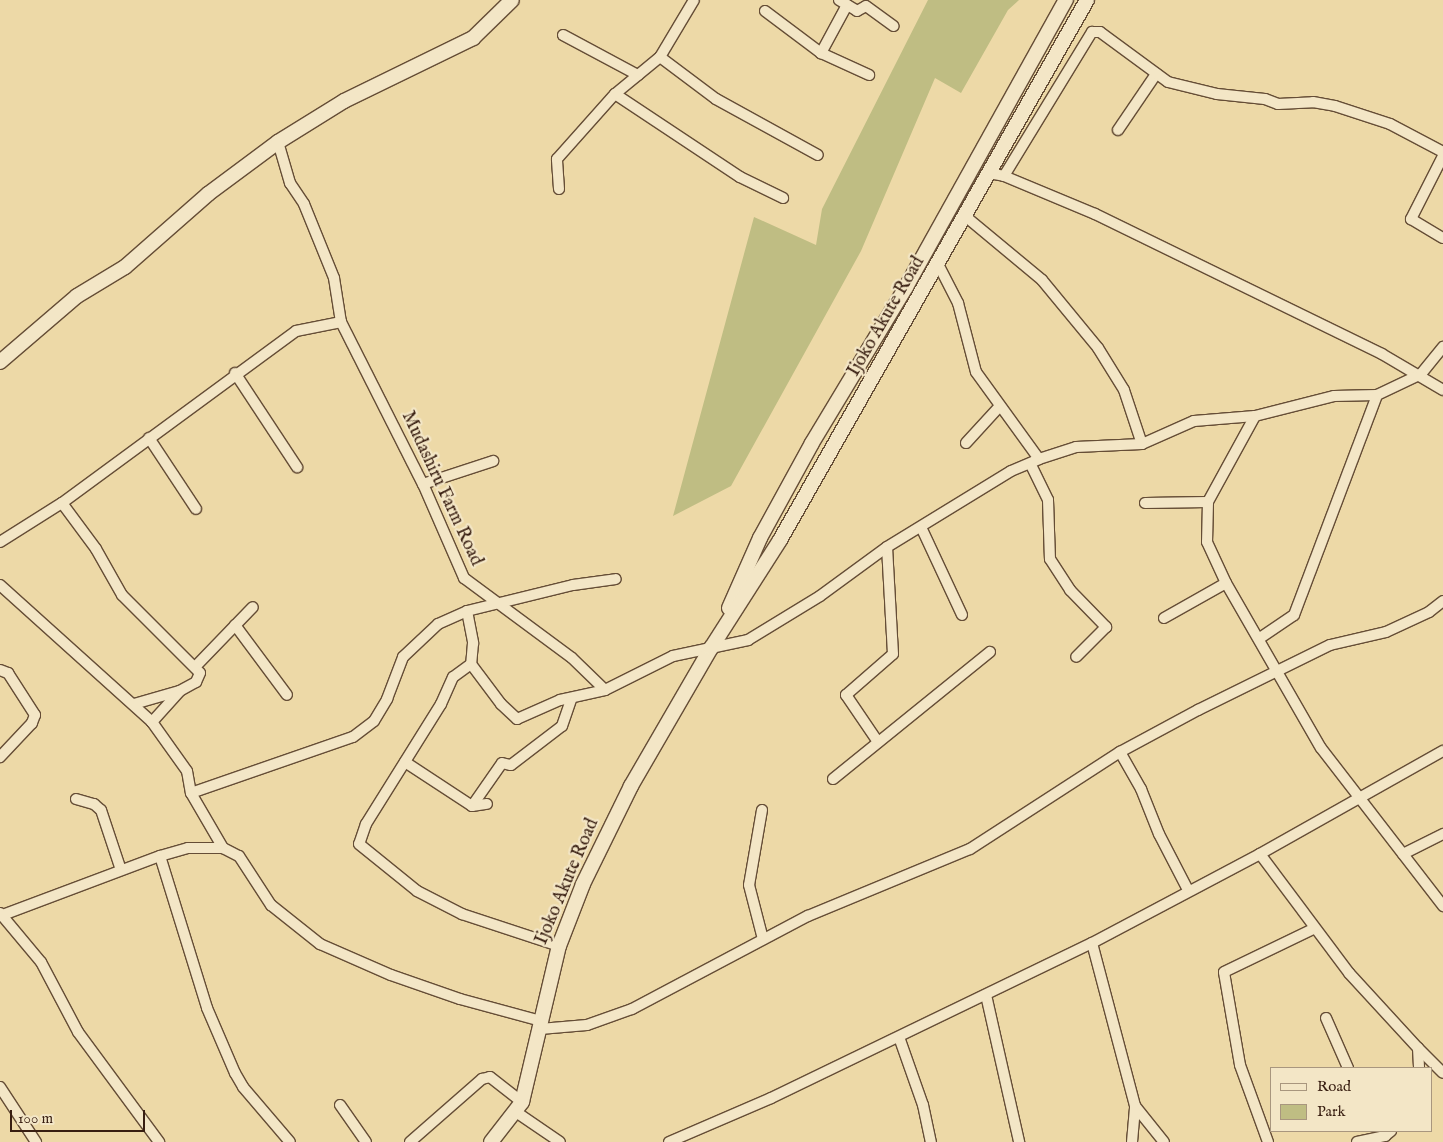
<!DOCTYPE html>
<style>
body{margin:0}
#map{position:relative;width:1443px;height:1142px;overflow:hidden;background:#edd9a7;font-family:"IM FELL English",serif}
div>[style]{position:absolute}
.green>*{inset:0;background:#bfbd83}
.roads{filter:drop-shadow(1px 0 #654d36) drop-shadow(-1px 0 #654d36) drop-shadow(0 1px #654d36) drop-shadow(0 -1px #654d36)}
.street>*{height:10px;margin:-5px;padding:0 5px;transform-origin:5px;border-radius:5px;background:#f3e6c6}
.secondary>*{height:14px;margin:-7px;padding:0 7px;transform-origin:7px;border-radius:7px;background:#f3e6c6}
span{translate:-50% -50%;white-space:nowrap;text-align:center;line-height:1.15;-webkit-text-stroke:4.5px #f3e6c6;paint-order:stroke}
.street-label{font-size:18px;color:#381e11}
.legend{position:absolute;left:1270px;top:1067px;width:162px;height:65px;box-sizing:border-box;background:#f3e6c6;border:1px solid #a8967e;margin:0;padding:6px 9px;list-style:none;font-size:15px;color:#381e11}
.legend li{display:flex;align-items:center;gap:10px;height:25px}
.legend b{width:25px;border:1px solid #a8967e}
.scale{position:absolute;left:10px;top:1110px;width:135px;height:22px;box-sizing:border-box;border:2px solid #381e11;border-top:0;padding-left:6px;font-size:15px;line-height:18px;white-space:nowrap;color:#381e11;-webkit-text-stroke:4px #f3e6c6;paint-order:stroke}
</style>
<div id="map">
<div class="green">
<i style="clip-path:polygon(928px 0,1019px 0,1008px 10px,961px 93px,935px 78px,861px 251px,731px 486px,673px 516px,754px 217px,816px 245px,822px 209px)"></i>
</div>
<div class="roads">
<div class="street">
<i style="left:839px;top:0;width:21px;rotate:31deg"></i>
<i style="left:857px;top:11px;width:10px;rotate:-29deg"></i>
<i style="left:866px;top:6px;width:34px;rotate:36deg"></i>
<i style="left:847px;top:5px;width:55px;rotate:118.4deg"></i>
<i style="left:821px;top:53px;width:53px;rotate:24.6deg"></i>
<i style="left:765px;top:11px;width:70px;rotate:36.9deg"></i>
<i style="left:563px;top:35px;width:85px;rotate:28.1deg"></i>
<i style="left:660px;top:57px;width:70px;rotate:36.9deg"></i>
<i style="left:716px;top:99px;width:116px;rotate:28.8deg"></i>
<i style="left:615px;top:94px;width:150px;rotate:33.6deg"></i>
<i style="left:740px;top:177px;width:48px;rotate:26deg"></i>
<i style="left:1118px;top:130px;width:68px;rotate:-55.8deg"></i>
<i style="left:278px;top:142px;width:43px;rotate:73.7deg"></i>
<i style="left:290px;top:183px;width:25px;rotate:56deg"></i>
<i style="left:304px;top:204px;width:80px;rotate:67.9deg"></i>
<i style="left:334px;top:278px;width:45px;rotate:81deg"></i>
<i style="left:341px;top:322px;width:182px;rotate:63.2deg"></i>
<i style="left:423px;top:484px;width:103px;rotate:66.4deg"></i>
<i style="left:464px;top:578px;width:134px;rotate:36.5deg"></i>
<i style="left:572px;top:658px;width:46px;rotate:44.1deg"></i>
<i style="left:605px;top:690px;width:76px;rotate:-26.6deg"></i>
<i style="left:673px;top:656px;width:77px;rotate:-12deg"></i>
<i style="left:748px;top:640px;width:84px;rotate:-31.4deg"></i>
<i style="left:820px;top:596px;width:83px;rotate:-36.2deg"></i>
<i style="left:887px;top:547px;width:145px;rotate:-31.5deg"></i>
<i style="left:1011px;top:471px;width:30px;rotate:-23deg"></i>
<i style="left:1039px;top:459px;width:39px;rotate:-18deg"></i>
<i style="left:1076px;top:447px;width:66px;rotate:-2.6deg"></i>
<i style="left:1142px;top:444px;width:57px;rotate:-23.9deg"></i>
<i style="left:1194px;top:421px;width:61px;rotate:-4.7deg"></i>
<i style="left:1255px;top:416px;width:81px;rotate:-14.2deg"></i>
<i style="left:1334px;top:396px;width:43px;rotate:-1.3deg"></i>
<i style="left:1443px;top:156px;width:71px;rotate:116.9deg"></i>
<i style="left:1411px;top:219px;width:37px;rotate:31deg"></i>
<i style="left:989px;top:173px;width:15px;rotate:11deg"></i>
<i style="left:1004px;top:176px;width:99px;rotate:22.7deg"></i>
<i style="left:1095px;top:214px;width:319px;rotate:26deg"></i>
<i style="left:1382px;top:354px;width:71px;rotate:30.5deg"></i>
<i style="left:1004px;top:176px;width:169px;rotate:-58.6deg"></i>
<i style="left:1092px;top:32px;width:8px"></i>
<i style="left:1100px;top:32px;width:84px;rotate:36.3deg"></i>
<i style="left:1168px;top:82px;width:50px;rotate:13.8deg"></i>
<i style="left:1217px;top:94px;width:48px;rotate:5.9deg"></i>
<i style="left:1265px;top:99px;width:14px;rotate:21deg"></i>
<i style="left:1278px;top:104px;width:35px;rotate:-3deg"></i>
<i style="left:1313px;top:102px;width:22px;rotate:10deg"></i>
<i style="left:1335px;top:106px;width:58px;rotate:18.1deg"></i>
<i style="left:1390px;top:124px;width:60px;rotate:27.8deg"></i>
<i style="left:559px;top:189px;width:30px;rotate:-94deg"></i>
<i style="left:557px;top:159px;width:87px;rotate:-48.3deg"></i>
<i style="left:615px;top:94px;width:58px;rotate:-39.4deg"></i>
<i style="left:660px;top:57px;width:66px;rotate:-59.2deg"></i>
<i style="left:965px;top:216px;width:100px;rotate:39.7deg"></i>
<i style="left:1042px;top:280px;width:88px;rotate:50.5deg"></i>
<i style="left:1098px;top:348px;width:49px;rotate:58.2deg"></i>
<i style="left:1124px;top:390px;width:57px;rotate:71.6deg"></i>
<i style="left:939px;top:266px;width:42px;rotate:62.8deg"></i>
<i style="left:958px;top:303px;width:71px;rotate:75.4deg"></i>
<i style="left:976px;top:372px;width:107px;rotate:54.1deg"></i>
<i style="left:235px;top:373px;width:113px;rotate:56.6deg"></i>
<i style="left:1255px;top:416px;width:98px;rotate:118.7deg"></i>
<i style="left:1208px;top:502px;width:40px;rotate:91.4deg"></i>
<i style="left:1207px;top:542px;width:45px;rotate:65.1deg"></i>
<i style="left:1226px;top:583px;width:190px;rotate:60.1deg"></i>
<i style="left:1321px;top:748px;width:200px;rotate:52.3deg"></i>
<i style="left:149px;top:438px;width:85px;rotate:56.5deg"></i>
<i style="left:966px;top:443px;width:49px;rotate:-47.5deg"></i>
<i style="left:1031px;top:465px;width:39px;rotate:64deg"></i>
<i style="left:1048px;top:500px;width:59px;rotate:88.1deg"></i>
<i style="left:1050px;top:559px;width:37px;rotate:57deg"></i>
<i style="left:1070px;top:590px;width:52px;rotate:45.8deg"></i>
<i style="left:1106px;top:627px;width:42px;rotate:135deg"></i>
<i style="left:423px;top:484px;width:74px;rotate:-18.2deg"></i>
<i style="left:62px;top:503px;width:57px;rotate:53.5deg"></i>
<i style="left:96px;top:549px;width:53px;rotate:60.5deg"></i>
<i style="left:122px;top:595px;width:110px;rotate:45deg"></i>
<i style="left:200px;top:673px;width:10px;rotate:114deg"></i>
<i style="left:196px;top:682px;width:18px;rotate:151deg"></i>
<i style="left:180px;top:691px;width:42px;rotate:132.1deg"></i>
<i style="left:1145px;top:503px;width:63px;rotate:-0.9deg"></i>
<i style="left:921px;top:527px;width:97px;rotate:65deg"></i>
<i style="left:0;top:542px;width:73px;rotate:-32.2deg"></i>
<i style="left:62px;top:503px;width:290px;rotate:-36.3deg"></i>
<i style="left:296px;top:331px;width:46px;rotate:-11.3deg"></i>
<i style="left:0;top:585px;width:205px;rotate:42deg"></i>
<i style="left:152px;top:722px;width:60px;rotate:54.5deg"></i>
<i style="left:187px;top:771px;width:22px;rotate:80deg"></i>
<i style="left:191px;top:793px;width:64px;rotate:59.8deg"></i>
<i style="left:467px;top:611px;width:33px;rotate:79deg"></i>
<i style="left:473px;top:643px;width:21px;rotate:95deg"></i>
<i style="left:471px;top:664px;width:50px;rotate:53.1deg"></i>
<i style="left:501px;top:704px;width:22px;rotate:43deg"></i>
<i style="left:517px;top:719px;width:47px;rotate:-23.8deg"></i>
<i style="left:560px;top:700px;width:46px;rotate:-12.5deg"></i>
<i style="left:1164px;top:618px;width:71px;rotate:-29.4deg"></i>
<i style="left:235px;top:625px;width:87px;rotate:53.4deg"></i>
<i style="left:1260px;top:638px;width:41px;rotate:-34.1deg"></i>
<i style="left:1294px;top:615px;width:235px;rotate:-69.3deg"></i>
<i style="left:1377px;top:395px;width:49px;rotate:-25.5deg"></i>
<i style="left:1421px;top:374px;width:35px;rotate:-51deg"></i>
<i style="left:471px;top:664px;width:22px;rotate:144deg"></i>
<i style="left:453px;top:677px;width:30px;rotate:114deg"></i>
<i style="left:441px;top:704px;width:142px;rotate:122deg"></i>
<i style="left:366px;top:824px;width:21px;rotate:109deg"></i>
<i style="left:359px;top:844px;width:75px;rotate:39deg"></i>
<i style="left:417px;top:891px;width:51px;rotate:27.1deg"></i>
<i style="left:462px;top:914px;width:102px;rotate:18.3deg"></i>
<i style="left:195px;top:667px;width:83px;rotate:-46deg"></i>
<i style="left:0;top:670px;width:9px;rotate:21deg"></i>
<i style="left:8px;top:673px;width:50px;rotate:57.3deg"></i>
<i style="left:35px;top:715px;width:9px;rotate:111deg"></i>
<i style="left:32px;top:723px;width:47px;rotate:133.3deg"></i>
<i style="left:134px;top:704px;width:47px;rotate:-16.1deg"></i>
<i style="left:878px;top:742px;width:57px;rotate:-124.2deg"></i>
<i style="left:846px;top:695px;width:62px;rotate:-41.1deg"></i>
<i style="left:893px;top:654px;width:107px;rotate:-93.2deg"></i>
<i style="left:1120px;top:752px;width:43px;rotate:60.4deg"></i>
<i style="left:1141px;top:789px;width:48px;rotate:68.2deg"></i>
<i style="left:1159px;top:834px;width:63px;rotate:62.6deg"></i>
<i style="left:405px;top:762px;width:80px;rotate:33.3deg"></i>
<i style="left:472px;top:806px;width:15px;rotate:-8deg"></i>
<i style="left:833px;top:779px;width:202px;rotate:-39deg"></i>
<i style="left:191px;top:793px;width:171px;rotate:-19.1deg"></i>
<i style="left:353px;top:737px;width:26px;rotate:-37deg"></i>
<i style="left:374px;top:721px;width:26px;rotate:-59deg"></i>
<i style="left:387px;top:699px;width:45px;rotate:-69.1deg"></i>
<i style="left:403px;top:657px;width:48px;rotate:-43.3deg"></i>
<i style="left:438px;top:624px;width:32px;rotate:-24deg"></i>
<i style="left:467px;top:611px;width:109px;rotate:-13.8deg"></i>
<i style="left:573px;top:585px;width:43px;rotate:-7.9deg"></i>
<i style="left:76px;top:799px;width:19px;rotate:16deg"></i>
<i style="left:94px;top:804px;width:9px;rotate:41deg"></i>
<i style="left:101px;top:810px;width:63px;rotate:71.6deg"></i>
<i style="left:472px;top:806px;width:52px;rotate:-55.1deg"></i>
<i style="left:502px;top:763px;width:9px;rotate:13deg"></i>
<i style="left:511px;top:765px;width:64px;rotate:-37.4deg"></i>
<i style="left:562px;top:726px;width:28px;rotate:-71deg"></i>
<i style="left:762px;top:810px;width:76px;rotate:99.8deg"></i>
<i style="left:749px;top:885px;width:56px;rotate:75.5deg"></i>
<i style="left:1260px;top:854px;width:149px;rotate:53.2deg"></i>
<i style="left:1349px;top:973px;width:102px;rotate:47.4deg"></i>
<i style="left:1418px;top:1048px;width:20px;rotate:87deg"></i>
<i style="left:1403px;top:854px;width:45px;rotate:-26.6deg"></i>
<i style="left:160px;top:856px;width:159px;rotate:72.8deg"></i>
<i style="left:207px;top:1008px;width:71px;rotate:66.7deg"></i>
<i style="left:235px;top:1073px;width:16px;rotate:60deg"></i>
<i style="left:243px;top:1087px;width:72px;rotate:49.5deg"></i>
<i style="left:0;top:913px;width:64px;rotate:50.1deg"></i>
<i style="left:41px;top:962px;width:79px;rotate:62.1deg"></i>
<i style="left:78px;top:1032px;width:137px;rotate:53.6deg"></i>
<i style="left:0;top:916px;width:171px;rotate:-20.6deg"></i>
<i style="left:160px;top:856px;width:29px;rotate:-16deg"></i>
<i style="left:188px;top:848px;width:35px"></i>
<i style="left:223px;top:848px;width:18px;rotate:27deg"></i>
<i style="left:239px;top:856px;width:59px;rotate:56.9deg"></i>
<i style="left:271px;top:905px;width:63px;rotate:38.5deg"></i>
<i style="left:320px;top:944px;width:77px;rotate:23.6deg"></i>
<i style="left:391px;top:975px;width:73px;rotate:19.2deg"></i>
<i style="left:460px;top:999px;width:84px;rotate:15.2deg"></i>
<i style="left:1092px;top:943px;width:169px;rotate:75.2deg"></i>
<i style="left:1135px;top:1106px;width:46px;rotate:51.1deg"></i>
<i style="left:986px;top:995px;width:151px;rotate:77.3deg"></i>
<i style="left:1326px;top:1018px;width:55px;rotate:66.3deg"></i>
<i style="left:540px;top:1029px;width:47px;rotate:-4.9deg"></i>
<i style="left:587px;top:1025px;width:48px;rotate:-19.6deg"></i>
<i style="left:632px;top:1009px;width:199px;rotate:-27.9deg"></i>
<i style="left:808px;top:916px;width:175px;rotate:-22.5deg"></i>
<i style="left:970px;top:849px;width:179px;rotate:-32.9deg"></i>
<i style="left:1120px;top:752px;width:89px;rotate:-28.3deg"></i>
<i style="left:1198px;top:710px;width:147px;rotate:-26.2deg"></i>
<i style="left:1330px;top:645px;width:57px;rotate:-13.1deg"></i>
<i style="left:1386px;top:632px;width:47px;rotate:-24.9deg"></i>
<i style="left:1429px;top:612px;width:18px;rotate:-38deg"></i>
<i style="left:899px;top:1037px;width:72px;rotate:70.6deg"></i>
<i style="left:923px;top:1105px;width:38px;rotate:78deg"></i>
<i style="left:1418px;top:1048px;width:35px;rotate:45deg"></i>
<i style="left:0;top:1087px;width:66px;rotate:56.8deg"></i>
<i style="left:340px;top:1105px;width:45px;rotate:54.9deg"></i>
<i style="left:516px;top:1112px;width:53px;rotate:34.3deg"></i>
<i style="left:410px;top:1142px;width:96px;rotate:-41.2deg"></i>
<i style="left:482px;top:1079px;width:8px;rotate:-14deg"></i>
<i style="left:490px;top:1077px;width:41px;rotate:38deg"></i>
<i style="left:669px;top:1142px;width:111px;rotate:-23.3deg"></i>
<i style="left:771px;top:1098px;width:356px;rotate:-25.8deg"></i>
<i style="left:1092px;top:943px;width:190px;rotate:-27.9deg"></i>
<i style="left:1260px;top:854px;width:210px;rotate:-29.4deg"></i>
<i style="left:1132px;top:1142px;width:36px;rotate:-85deg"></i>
<i style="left:1268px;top:1142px;width:82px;rotate:-110deg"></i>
<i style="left:1240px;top:1065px;width:94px;rotate:-99.8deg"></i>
<i style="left:1224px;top:972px;width:99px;rotate:-25.8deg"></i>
<i style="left:1357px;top:1142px;width:29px;rotate:-12deg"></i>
<i style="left:1385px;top:1136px;width:8px;rotate:-40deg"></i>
</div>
<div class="secondary">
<i style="left:0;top:362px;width:101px;rotate:-40.6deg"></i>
<i style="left:77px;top:296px;width:56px;rotate:-31.1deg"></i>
<i style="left:125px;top:267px;width:111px;rotate:-41.3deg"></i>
<i style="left:208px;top:194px;width:87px;rotate:-36.6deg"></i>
<i style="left:278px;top:142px;width:78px;rotate:-31.8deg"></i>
<i style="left:344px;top:101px;width:144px;rotate:-26deg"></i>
<i style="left:473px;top:38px;width:54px;rotate:-44.3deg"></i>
<i style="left:729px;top:608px;width:77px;rotate:-66.1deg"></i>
<i style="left:760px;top:538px;width:108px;rotate:-61.3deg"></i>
<i style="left:812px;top:443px;width:182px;rotate:-58.9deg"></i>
<i style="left:906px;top:287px;width:329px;rotate:-60.9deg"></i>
<i style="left:491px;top:1142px;width:51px;rotate:-52.2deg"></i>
<i style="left:522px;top:1102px;width:160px;rotate:-76.7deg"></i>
<i style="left:559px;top:946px;width:66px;rotate:-68.8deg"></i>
<i style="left:583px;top:884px;width:109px;rotate:-63.9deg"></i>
<i style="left:631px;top:786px;width:160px;rotate:-59.9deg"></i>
<i style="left:711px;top:648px;width:128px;rotate:-57.4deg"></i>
<i style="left:780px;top:540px;width:621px;rotate:-60.38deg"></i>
</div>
</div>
<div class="street-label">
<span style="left:887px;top:317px;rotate:-60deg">Ijoko Akute Road</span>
<span style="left:441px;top:489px;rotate:65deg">Mudashiru Farm Road</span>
<span style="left:568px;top:882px;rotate:-67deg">Ijoko Akute Road</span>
</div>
<ul class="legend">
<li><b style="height:6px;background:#f3e6c6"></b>Road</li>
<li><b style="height:14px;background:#bfbd83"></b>Park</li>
</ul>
<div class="scale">100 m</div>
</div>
